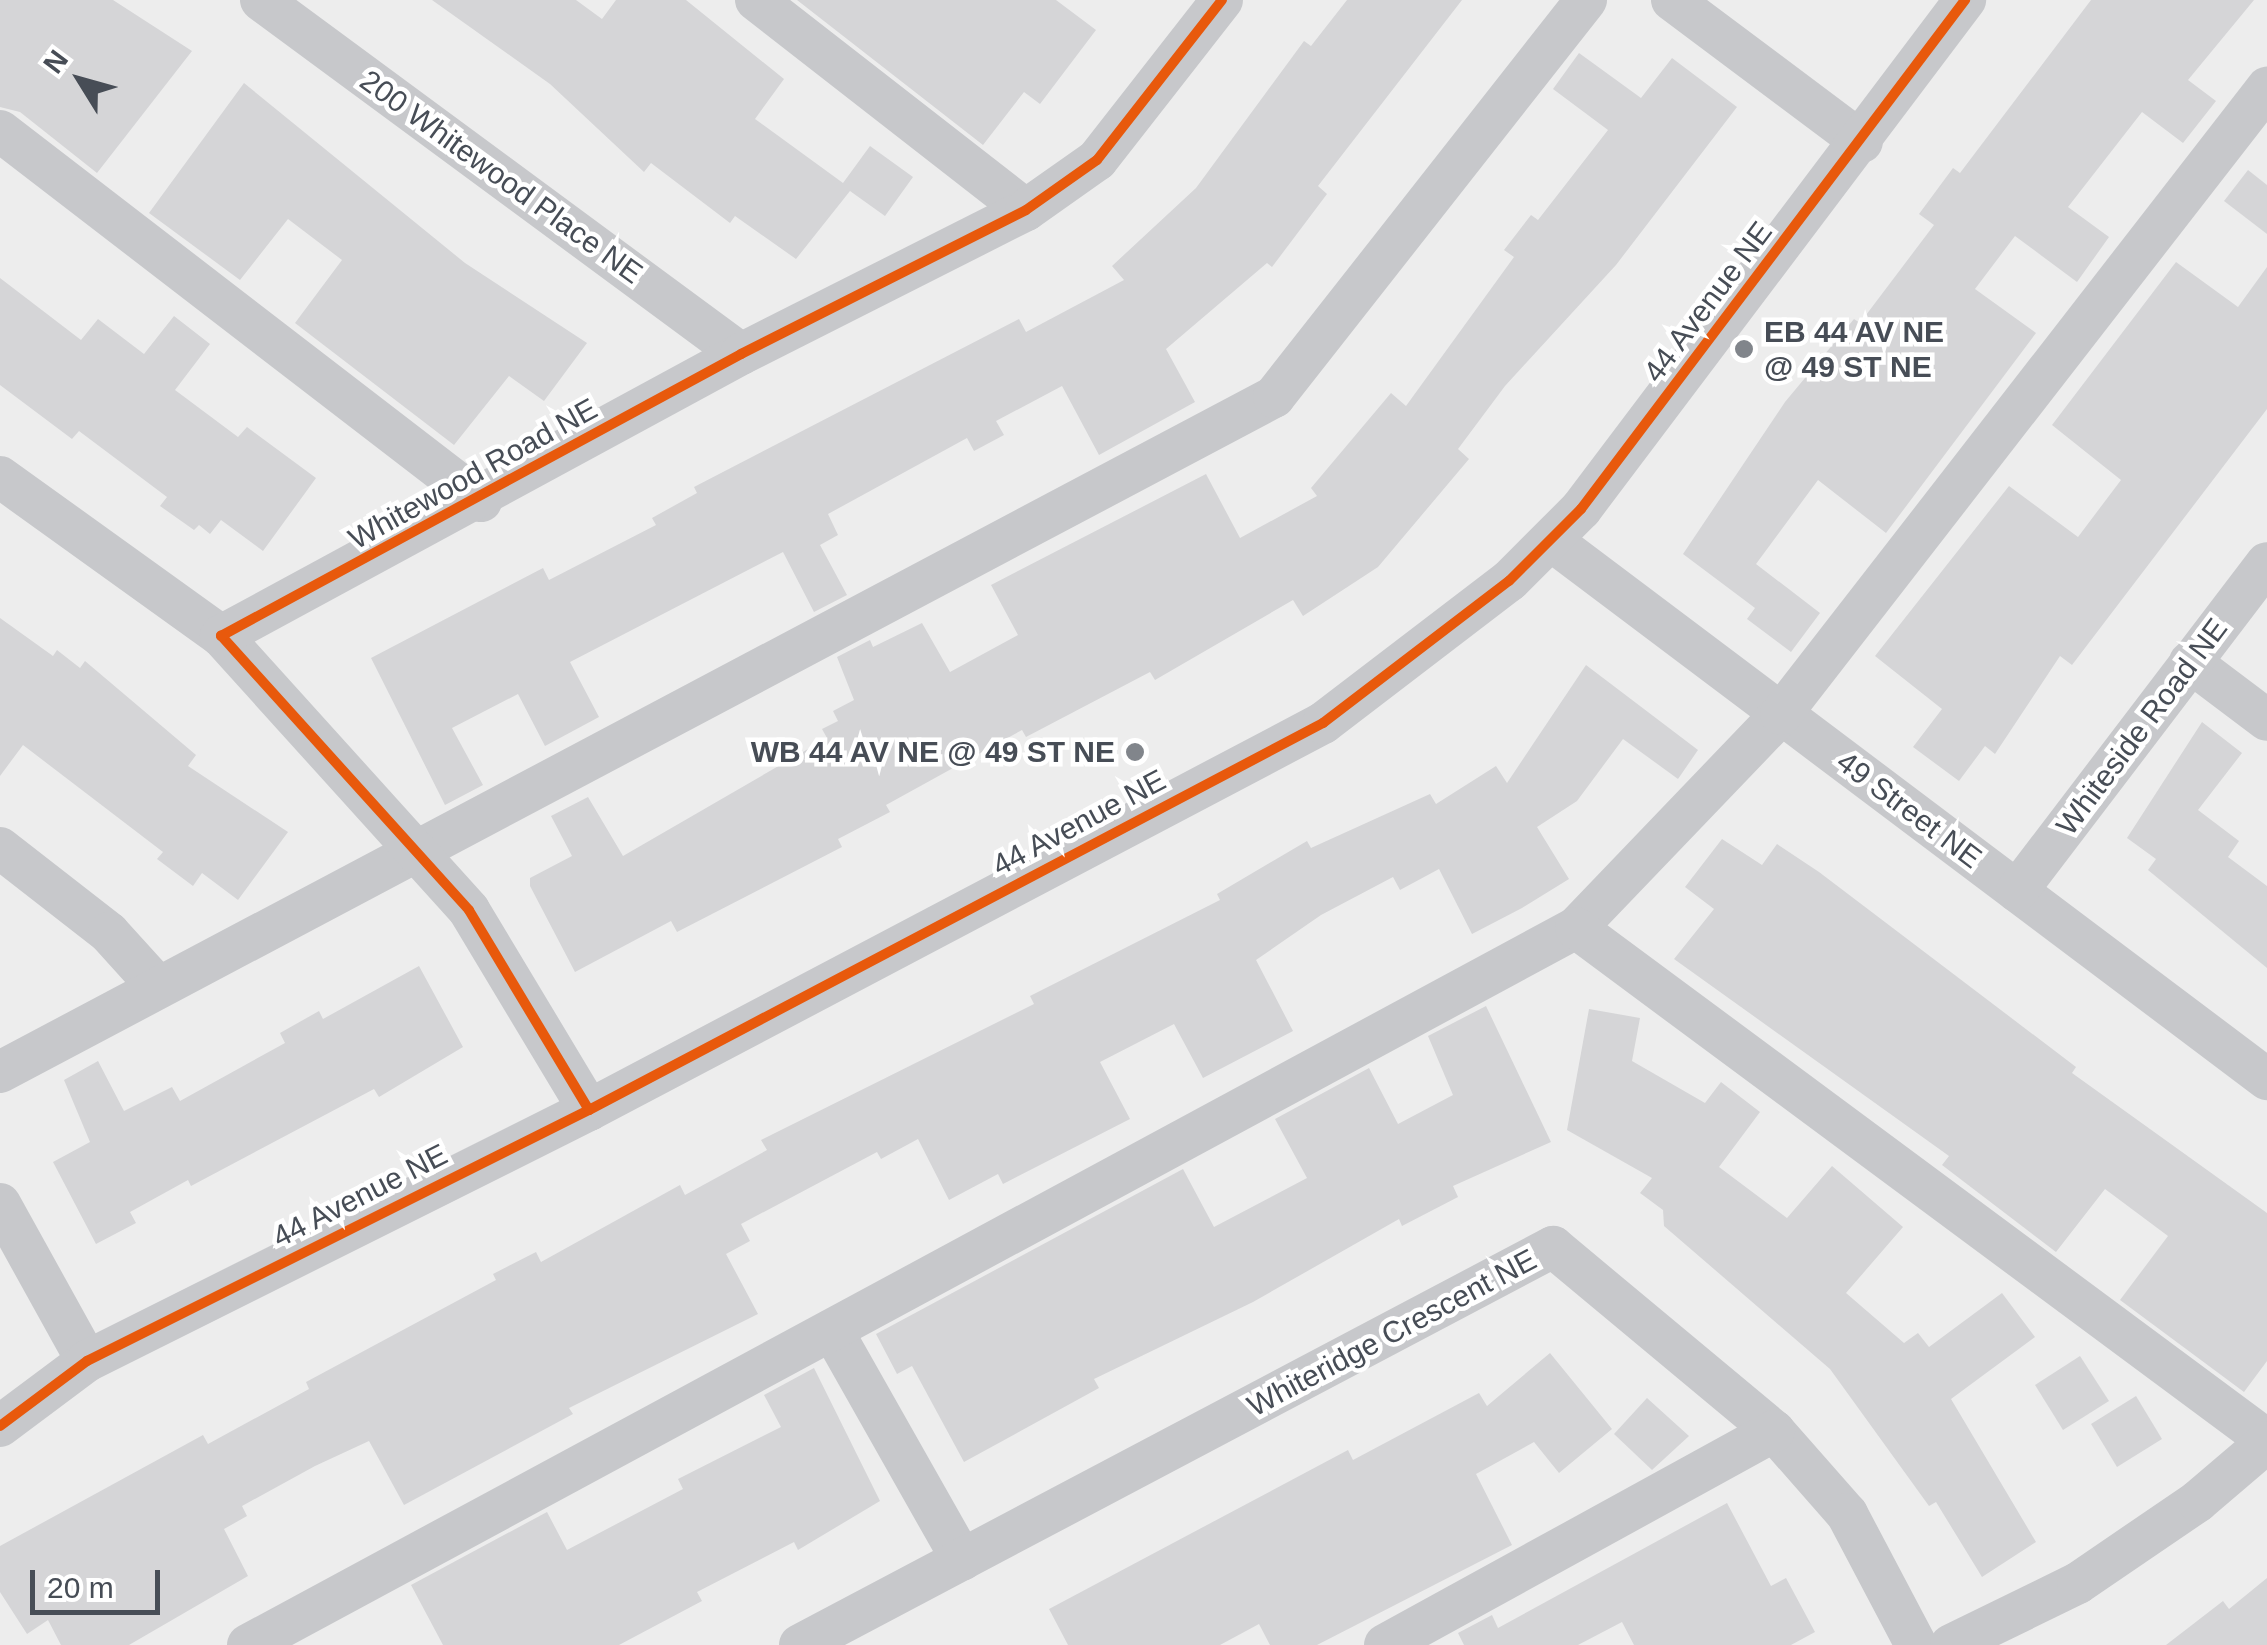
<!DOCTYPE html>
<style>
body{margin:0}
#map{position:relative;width:2267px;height:1645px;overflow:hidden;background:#ededed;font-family:Helvetica,sans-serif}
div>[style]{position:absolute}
.building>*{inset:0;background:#d5d5d7}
.minor>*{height:42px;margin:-21px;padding:0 21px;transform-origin:21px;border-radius:21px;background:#c7c8cb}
.cycleway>*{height:10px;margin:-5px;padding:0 5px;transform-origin:5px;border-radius:5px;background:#e8590c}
.dots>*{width:28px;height:28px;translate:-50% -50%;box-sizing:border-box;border:5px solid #fff;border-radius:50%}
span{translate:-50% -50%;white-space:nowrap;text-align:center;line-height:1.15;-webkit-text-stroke:9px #fff;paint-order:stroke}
.street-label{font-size:30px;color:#474d56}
.poi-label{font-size:30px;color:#474d56;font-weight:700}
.left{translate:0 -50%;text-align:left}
.right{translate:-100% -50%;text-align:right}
.north{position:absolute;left:30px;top:30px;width:100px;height:100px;-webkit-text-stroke:8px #fff;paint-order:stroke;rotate:307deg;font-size:28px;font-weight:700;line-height:40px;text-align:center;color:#474d56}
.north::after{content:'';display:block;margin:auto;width:35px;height:45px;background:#474d56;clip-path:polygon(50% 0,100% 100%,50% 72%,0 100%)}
.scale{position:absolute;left:30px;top:1570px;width:130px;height:45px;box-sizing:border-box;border:5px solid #474d56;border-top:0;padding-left:12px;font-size:30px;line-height:35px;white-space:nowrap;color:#474d56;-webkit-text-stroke:8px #fff;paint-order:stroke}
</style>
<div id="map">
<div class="building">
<i style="clip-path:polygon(0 0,113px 0,192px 51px,97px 173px,20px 112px,0 107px)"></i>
<i style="clip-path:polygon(432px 0,576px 0,602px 19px,616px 0,686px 0,784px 79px,755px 119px,843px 183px,870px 146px,913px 177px,885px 216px,850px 191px,796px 259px,735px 216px,730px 223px,651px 163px,644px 172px,550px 84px)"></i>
<i style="clip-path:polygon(797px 0,1056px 0,1096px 30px,1040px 104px,1024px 92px,983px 145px)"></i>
<i style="clip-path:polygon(1347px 0,1462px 0,1318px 186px,1327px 194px,1272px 267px,1267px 263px,1166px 349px,1195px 402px,1099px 455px,1062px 386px,996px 421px,1004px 435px,974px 451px,967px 438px,828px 514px,838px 535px,820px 545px,847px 595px,814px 612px,783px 552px,570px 662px,599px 717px,545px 746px,518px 694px,452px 728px,483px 785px,445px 805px,371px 658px,543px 568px,549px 580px,656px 525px,652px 518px,697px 493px,694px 487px,1019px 319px,1026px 332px,1124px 280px,1112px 266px,1196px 188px,1304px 41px,1311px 46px)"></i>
<i style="clip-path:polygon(2091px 0,2254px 0,2188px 80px,2216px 101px,2183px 143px,2142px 112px,2068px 207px,2109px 237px,2077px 282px,2015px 236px,1975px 289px,2036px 333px,1886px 533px,1818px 480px,1756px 564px,1820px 613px,1791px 652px,1747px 619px,1755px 608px,1683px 554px,1785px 402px,1854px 319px,1860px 323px,1934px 225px,1919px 214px,1953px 168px,1960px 173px)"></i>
<i style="clip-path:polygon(1579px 53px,1641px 98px,1672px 58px,1737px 107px,1616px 265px,1505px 386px,1458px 449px,1469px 459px,1378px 567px,1303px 616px,1293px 600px,1155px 680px,1150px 672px,1026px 737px,1022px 730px,886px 805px,890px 812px,838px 839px,842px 847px,677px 932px,671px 921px,575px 972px,530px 886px,530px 878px,572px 856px,551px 816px,588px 797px,623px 856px,827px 738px,822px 729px,838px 721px,833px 711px,854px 700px,837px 657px,870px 640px,873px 647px,922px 623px,950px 672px,1018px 635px,991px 585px,1206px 474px,1240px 538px,1317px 496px,1311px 488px,1391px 393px,1406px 406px,1514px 257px,1504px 250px,1531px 215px,1538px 220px,1608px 130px,1553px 89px)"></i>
<i style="clip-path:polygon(244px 83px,465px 263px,587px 343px,544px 401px,509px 376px,454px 445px,295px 323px,342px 260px,288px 219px,240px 280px,149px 213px)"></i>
<i style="clip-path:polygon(2248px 170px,2267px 185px,2267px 234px,2224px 201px)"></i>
<i style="clip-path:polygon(2176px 262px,2238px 307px,2267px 267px,2267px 409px,2072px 665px,2060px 656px,1995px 754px,1985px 746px,1959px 781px,1913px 747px,1942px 709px,1875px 656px,2009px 486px,2078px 537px,2121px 480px,2052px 425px)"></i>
<i style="clip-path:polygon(0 278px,81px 340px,98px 319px,144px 354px,174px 316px,210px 344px,175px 390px,238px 437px,247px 427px,316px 478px,263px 551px,221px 520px,210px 534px,199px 525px,194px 530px,160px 506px,167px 497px,79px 431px,72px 439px,0 385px)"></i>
<i style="clip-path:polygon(0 618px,53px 656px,57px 650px,80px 668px,85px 661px,196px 755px,188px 766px,288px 832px,238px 900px,202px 873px,193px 886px,157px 859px,163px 852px,23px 745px,0 776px)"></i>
<i style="clip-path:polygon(1586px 665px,1698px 750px,1678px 779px,1623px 739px,1577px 801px,1537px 827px,1569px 879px,1522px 908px,1472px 934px,1439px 869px,1400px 890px,1393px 877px,1321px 915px,1256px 960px,1293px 1031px,1203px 1078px,1174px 1024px,1100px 1062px,1130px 1119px,1003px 1184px,998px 1174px,949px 1200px,918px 1139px,881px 1159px,877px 1152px,741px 1224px,750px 1241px,726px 1254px,758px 1314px,569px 1408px,573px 1414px,404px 1505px,369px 1441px,315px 1466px,242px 1506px,247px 1516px,224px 1529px,248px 1576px,129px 1645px,61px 1645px,48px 1620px,27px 1634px,0 1592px,0 1546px,203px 1435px,208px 1444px,309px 1389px,306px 1382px,496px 1280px,493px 1274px,536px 1252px,541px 1262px,680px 1185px,685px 1195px,767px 1150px,761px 1140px,1034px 1004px,1030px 996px,1220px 900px,1217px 894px,1307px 841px,1311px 848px,1430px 794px,1436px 804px,1496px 766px,1507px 783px)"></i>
<i style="clip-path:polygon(2202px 722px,2242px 753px,2198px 810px,2239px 841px,2228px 857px,2267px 886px,2267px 968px,2148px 870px,2156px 859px,2127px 838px)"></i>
<i style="clip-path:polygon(1722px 839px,1762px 865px,1777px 844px,1819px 872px,2076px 1067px,2072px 1073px,2267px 1213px,2267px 1361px,2244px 1392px,2120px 1300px,2168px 1236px,2105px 1189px,2056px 1252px,1942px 1165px,1949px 1156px,1674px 959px,1714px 909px,1685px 887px)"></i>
<i style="clip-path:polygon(419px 966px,463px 1047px,379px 1097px,374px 1089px,191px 1186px,188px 1180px,130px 1212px,136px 1223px,96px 1244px,53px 1162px,90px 1142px,64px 1080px,98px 1061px,124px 1111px,172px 1087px,180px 1101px,285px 1043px,280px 1033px,319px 1011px,323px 1019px)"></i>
<i style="clip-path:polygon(1486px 1006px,1551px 1142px,1453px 1186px,1458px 1197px,1402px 1226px,1399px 1219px,1253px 1302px,1094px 1379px,1099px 1388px,964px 1462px,912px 1366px,897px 1374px,876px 1334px,1183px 1169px,1214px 1227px,1307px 1178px,1275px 1119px,1369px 1068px,1398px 1124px,1453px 1095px,1428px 1036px)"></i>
<i style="clip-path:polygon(1589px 1009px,1640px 1018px,1632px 1061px,1705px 1103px,1721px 1082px,1760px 1112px,1719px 1167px,1787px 1218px,1832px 1166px,1903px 1227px,1846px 1293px,1904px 1343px,1918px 1333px,1929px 1347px,2002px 1293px,2035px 1337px,1951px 1399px,2036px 1542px,1982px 1577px,1936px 1502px,1929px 1506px,1830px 1369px,1664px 1226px,1663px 1210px,1640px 1193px,1652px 1178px,1567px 1130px)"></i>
<i style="clip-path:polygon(1550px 1353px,1612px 1429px,1559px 1473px,1534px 1442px,1476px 1474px,1512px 1545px,1317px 1645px,1270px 1645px,1259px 1624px,1220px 1645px,1068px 1645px,1049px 1609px,1348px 1450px,1353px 1460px,1479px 1393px,1487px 1406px)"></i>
<i style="clip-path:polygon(2080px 1356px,2109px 1401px,2063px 1430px,2035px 1385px)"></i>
<i style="clip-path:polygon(814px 1368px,880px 1501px,798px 1550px,794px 1542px,697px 1592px,702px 1601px,619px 1645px,443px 1645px,411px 1585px,547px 1512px,567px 1550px,683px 1489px,678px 1479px,781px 1427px,764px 1395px)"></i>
<i style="clip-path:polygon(2136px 1396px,2162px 1439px,2117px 1467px,2091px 1424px)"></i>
<i style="clip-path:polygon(1647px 1398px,1689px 1436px,1652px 1470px,1614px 1434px)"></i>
<i style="clip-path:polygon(1727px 1503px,1771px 1586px,1786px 1578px,1815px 1632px,1791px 1645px,1634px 1645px,1622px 1622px,1578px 1645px,1464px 1645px,1458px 1633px,1492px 1615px,1498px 1628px)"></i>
<i style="clip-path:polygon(2267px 1578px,2267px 1645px,2166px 1645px,2223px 1601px,2229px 1609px)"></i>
</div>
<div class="minor">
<i style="left:261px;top:0;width:596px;rotate:36.41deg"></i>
<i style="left:756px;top:0;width:342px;rotate:37.9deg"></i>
<i style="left:1672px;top:0;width:237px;rotate:36.8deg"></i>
<i style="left:0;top:131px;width:607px;rotate:37.57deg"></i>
<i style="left:0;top:477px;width:272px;rotate:35.7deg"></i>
<i style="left:1552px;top:541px;width:895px;rotate:36.96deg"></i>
<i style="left:2190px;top:662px;width:96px;rotate:37deg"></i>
<i style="left:0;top:848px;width:138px;rotate:37.9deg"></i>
<i style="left:109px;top:933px;width:72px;rotate:47.8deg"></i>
<i style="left:2017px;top:891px;width:412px;rotate:-52.7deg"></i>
<i style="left:1576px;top:928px;width:296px;rotate:-46.2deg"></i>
<i style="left:1781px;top:714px;width:793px;rotate:-52.18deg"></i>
<i style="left:0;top:1072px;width:1442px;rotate:-27.92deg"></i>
<i style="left:1274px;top:397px;width:505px;rotate:-51.84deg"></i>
<i style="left:589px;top:1110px;width:233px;rotate:-121deg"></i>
<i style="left:469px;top:910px;width:370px;rotate:-132.1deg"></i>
<i style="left:221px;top:636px;width:592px;rotate:-28.47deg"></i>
<i style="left:741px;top:354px;width:319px;rotate:-26.8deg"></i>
<i style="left:1026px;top:210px;width:87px;rotate:-35.2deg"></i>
<i style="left:1097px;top:160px;width:203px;rotate:-52deg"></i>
<i style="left:0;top:1204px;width:179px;rotate:61deg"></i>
<i style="left:832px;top:1330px;width:264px;rotate:60.5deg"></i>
<i style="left:0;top:1426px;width:109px;rotate:-36.8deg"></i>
<i style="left:87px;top:1361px;width:561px;rotate:-26.57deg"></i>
<i style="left:589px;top:1110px;width:830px;rotate:-27.8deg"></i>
<i style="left:1323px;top:723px;width:234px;rotate:-37.4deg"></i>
<i style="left:1509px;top:581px;width:102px;rotate:-45deg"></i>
<i style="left:1581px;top:509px;width:638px;rotate:-52.97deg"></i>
<i style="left:248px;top:1645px;width:1509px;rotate:-28.37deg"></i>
<i style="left:1576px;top:928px;width:860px;rotate:36.54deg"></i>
<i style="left:800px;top:1645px;width:852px;rotate:-27.86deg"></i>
<i style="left:1553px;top:1247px;width:288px;rotate:39.8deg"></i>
<i style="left:1774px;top:1431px;width:111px;rotate:48.7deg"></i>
<i style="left:1847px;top:1514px;width:148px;rotate:62.2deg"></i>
<i style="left:1385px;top:1645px;width:444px;rotate:-28.8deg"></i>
<i style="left:1951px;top:1645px;width:141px;rotate:-26deg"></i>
<i style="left:2078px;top:1583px;width:145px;rotate:-34.3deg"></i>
<i style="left:2198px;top:1501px;width:91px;rotate:-40.5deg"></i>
</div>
<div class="cycleway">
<i style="left:589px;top:1110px;width:233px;rotate:-121deg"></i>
<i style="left:469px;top:910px;width:370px;rotate:-132.1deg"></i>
<i style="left:221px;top:636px;width:592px;rotate:-28.47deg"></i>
<i style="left:741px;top:354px;width:319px;rotate:-26.8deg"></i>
<i style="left:1026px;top:210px;width:87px;rotate:-35.2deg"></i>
<i style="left:1097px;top:160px;width:203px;rotate:-52deg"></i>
<i style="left:0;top:1426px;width:109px;rotate:-36.8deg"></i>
<i style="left:87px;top:1361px;width:561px;rotate:-26.57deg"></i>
<i style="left:589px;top:1110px;width:830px;rotate:-27.8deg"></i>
<i style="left:1323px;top:723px;width:234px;rotate:-37.4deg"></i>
<i style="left:1509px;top:581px;width:102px;rotate:-45deg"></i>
<i style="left:1581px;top:509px;width:638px;rotate:-52.97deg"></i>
</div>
<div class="dots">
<i style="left:1744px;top:349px;background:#81858b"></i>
<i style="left:1135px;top:752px;background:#81858b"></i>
</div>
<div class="street-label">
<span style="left:501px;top:177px;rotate:36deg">200 Whitewood Place NE</span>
<span style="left:1708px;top:302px;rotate:-53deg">44 Avenue NE</span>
<span style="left:473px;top:474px;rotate:-29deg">Whitewood Road NE</span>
<span style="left:2142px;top:727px;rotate:-53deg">Whiteside Road NE</span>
<span style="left:1909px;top:810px;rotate:37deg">49 Street NE</span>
<span style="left:1079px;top:823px;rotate:-28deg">44 Avenue NE</span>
<span style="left:360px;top:1196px;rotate:-27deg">44 Avenue NE</span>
<span style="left:1392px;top:1333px;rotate:-28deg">Whiteridge Crescent NE</span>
</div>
<div class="poi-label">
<span class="left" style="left:1764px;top:349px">EB 44 AV NE<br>@ 49 ST NE</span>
<span class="right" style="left:1115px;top:752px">WB 44 AV NE @ 49 ST NE</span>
</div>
<div class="north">N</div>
<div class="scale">20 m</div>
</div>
